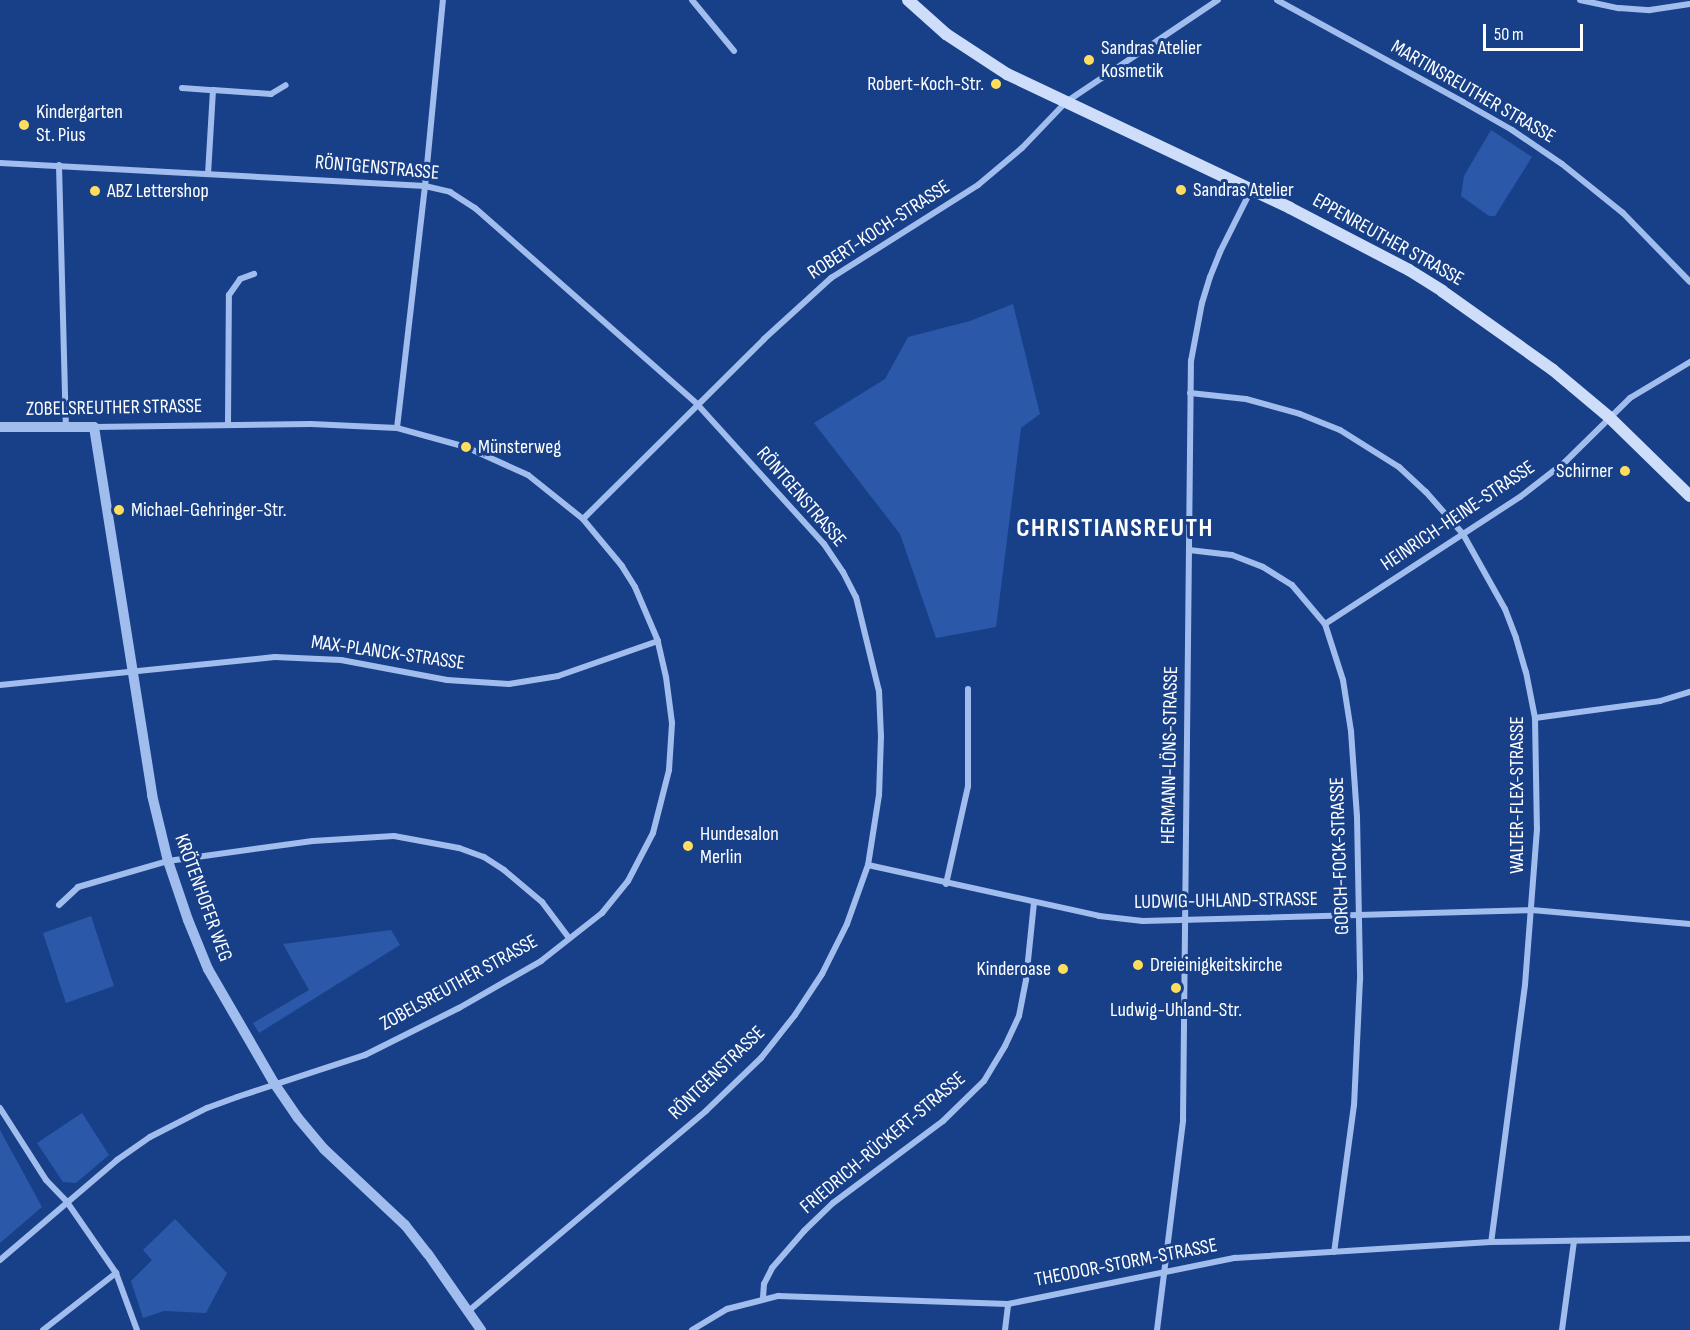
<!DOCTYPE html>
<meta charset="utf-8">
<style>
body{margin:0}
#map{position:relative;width:1690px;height:1330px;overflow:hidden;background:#184089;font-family:"Sofia Sans Condensed",sans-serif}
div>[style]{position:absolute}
.green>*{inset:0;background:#2b58a8}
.minor>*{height:6px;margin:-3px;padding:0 3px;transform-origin:3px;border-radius:3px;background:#a1bdee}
.tertiary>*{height:10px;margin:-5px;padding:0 5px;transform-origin:5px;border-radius:5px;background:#a1bdee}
.secondary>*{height:12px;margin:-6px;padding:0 6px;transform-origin:6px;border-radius:6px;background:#ceddfa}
.dots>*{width:16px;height:16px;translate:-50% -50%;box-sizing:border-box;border:3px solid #184089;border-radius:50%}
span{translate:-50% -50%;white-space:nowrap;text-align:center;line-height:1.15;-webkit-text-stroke:6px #184089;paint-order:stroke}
.poi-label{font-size:20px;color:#fff}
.left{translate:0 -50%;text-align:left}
.right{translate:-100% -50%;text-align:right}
.street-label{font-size:20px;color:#fff}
.district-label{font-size:26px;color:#fff;font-weight:700;letter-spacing:1.5px}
.scale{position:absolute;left:1483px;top:24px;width:100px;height:27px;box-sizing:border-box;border:3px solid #fff;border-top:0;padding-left:8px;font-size:18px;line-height:21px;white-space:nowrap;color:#fff;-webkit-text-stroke:4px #184089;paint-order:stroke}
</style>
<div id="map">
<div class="green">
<i style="clip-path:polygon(1491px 130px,1532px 157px,1495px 216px,1489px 216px,1461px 196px,1464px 176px)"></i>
<i style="clip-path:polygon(1013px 304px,1040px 414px,1021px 428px,996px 627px,936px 638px,900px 534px,814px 423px,885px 379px,908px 337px,970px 321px)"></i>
<i style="clip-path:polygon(91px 916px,114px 986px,66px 1003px,43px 933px)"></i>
<i style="clip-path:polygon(391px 930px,400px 945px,259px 1033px,253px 1023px,309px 990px,283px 944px)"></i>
<i style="clip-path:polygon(82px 1113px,109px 1155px,76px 1183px,63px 1182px,37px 1143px)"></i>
<i style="clip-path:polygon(0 1130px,42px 1207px,0 1243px)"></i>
<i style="clip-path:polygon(175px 1219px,227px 1273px,206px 1313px,164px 1311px,143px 1318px,131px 1281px,152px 1260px,143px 1250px)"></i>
</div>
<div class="minor">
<i style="left:692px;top:0;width:66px;rotate:50.5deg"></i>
<i style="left:1277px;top:0;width:212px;rotate:28.7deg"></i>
<i style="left:1463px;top:102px;width:56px;rotate:29.7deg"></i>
<i style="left:1512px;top:130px;width:60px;rotate:34.2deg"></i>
<i style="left:1562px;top:164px;width:78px;rotate:38.8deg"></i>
<i style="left:1623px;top:213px;width:96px;rotate:45.8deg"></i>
<i style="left:1580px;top:0;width:40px;rotate:12deg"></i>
<i style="left:1619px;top:8px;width:31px;rotate:4deg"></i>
<i style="left:1650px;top:10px;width:40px;rotate:-8.5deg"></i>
<i style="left:182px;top:88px;width:31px;rotate:4deg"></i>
<i style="left:213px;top:90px;width:83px;rotate:93.4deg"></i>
<i style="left:213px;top:90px;width:58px;rotate:3.9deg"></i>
<i style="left:271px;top:94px;width:17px;rotate:-31deg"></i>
<i style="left:0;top:163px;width:426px;rotate:3.1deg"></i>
<i style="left:425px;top:186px;width:26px;rotate:13deg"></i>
<i style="left:450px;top:192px;width:30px;rotate:33deg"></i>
<i style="left:475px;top:208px;width:296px;rotate:41.4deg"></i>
<i style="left:697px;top:404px;width:189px;rotate:47.8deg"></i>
<i style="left:824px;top:544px;width:34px;rotate:56deg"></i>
<i style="left:843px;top:572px;width:28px;rotate:63deg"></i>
<i style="left:856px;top:597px;width:97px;rotate:76.3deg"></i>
<i style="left:879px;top:691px;width:45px;rotate:87.5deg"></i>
<i style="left:881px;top:736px;width:59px;rotate:91.9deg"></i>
<i style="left:879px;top:795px;width:71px;rotate:98.9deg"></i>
<i style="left:868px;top:865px;width:63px;rotate:109.6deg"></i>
<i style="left:847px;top:924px;width:56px;rotate:116.6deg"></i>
<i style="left:822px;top:974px;width:49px;rotate:123.4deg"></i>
<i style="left:795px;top:1015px;width:55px;rotate:128.3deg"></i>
<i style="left:761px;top:1058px;width:76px;rotate:136.1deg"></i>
<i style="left:706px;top:1111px;width:312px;rotate:139.9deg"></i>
<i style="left:59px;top:165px;width:262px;rotate:88.5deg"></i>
<i style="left:1190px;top:393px;width:56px;rotate:6.1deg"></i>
<i style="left:1246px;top:399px;width:56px;rotate:15.5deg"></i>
<i style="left:1300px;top:414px;width:43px;rotate:21.8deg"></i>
<i style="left:1340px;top:430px;width:70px;rotate:32.1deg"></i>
<i style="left:1399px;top:467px;width:37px;rotate:43deg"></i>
<i style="left:1426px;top:492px;width:56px;rotate:48.6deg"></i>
<i style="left:1463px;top:534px;width:86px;rotate:60.8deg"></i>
<i style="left:1505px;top:609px;width:31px;rotate:69deg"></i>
<i style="left:1516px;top:638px;width:35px;rotate:74deg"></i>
<i style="left:1526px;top:672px;width:47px;rotate:78.9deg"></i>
<i style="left:1535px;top:718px;width:111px;rotate:89deg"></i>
<i style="left:1537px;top:829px;width:156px;rotate:94.4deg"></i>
<i style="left:1525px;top:985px;width:259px;rotate:97.5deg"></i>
<i style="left:228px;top:424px;width:129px;rotate:-89.6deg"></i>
<i style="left:229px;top:295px;width:19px;rotate:-55deg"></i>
<i style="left:240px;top:279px;width:15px;rotate:-20deg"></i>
<i style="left:397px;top:428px;width:244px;rotate:-83.4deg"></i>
<i style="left:425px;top:186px;width:187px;rotate:-84.5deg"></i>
<i style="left:583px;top:519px;width:255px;rotate:-44.8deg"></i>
<i style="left:764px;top:339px;width:91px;rotate:-42.3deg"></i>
<i style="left:831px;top:278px;width:174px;rotate:-32.3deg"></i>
<i style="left:978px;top:185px;width:57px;rotate:-40.1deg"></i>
<i style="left:1022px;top:148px;width:64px;rotate:-46.3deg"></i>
<i style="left:1066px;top:102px;width:183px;rotate:-33.9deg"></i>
<i style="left:1189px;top:550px;width:43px;rotate:6.6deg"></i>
<i style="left:1232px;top:555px;width:33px;rotate:21deg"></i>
<i style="left:1263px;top:567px;width:34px;rotate:32deg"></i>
<i style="left:1292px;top:585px;width:51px;rotate:49.8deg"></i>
<i style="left:1325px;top:624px;width:59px;rotate:72.2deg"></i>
<i style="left:1343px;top:680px;width:52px;rotate:81.1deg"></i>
<i style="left:1351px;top:731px;width:85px;rotate:86deg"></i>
<i style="left:1357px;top:816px;width:163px;rotate:88.9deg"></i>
<i style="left:1360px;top:979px;width:126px;rotate:92.7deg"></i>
<i style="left:1354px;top:1105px;width:148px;rotate:97.7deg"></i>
<i style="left:1325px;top:624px;width:233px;rotate:-33.1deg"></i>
<i style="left:1520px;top:497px;width:58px;rotate:-38deg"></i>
<i style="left:1566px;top:461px;width:90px;rotate:-44.5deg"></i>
<i style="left:1630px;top:398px;width:70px;rotate:-31deg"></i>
<i style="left:0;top:685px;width:276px;rotate:-5.8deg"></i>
<i style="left:275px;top:657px;width:66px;rotate:2.6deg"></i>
<i style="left:341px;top:660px;width:108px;rotate:10.7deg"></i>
<i style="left:447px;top:680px;width:62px;rotate:3.7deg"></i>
<i style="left:509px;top:684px;width:50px;rotate:-9.3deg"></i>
<i style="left:558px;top:676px;width:106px;rotate:-19.3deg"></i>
<i style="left:1535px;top:718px;width:126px;rotate:-7.7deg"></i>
<i style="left:1660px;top:701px;width:31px;rotate:-17deg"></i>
<i style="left:868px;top:865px;width:237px;rotate:12.4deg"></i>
<i style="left:1099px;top:916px;width:44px;rotate:6.5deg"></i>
<i style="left:1143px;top:921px;width:389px;rotate:-1.6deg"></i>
<i style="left:1532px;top:910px;width:159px;rotate:5.1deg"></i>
<i style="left:946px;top:884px;width:100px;rotate:-77.3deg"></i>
<i style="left:968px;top:786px;width:97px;rotate:-90deg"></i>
<i style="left:59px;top:905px;width:26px;rotate:-43deg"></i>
<i style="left:78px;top:887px;width:94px;rotate:-16.1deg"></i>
<i style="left:168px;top:861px;width:146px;rotate:-7.9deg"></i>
<i style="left:313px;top:841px;width:81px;rotate:-3.5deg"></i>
<i style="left:394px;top:836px;width:66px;rotate:10.5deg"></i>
<i style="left:459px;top:848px;width:27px;rotate:20deg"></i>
<i style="left:484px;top:857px;width:24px;rotate:33deg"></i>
<i style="left:504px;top:870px;width:50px;rotate:40.1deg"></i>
<i style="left:542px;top:902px;width:45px;rotate:53.1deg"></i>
<i style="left:0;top:1108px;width:85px;rotate:57.4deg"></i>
<i style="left:46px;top:1180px;width:30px;rotate:46deg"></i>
<i style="left:67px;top:1202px;width:86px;rotate:55.4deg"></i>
<i style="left:116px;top:1273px;width:61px;rotate:69.8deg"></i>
<i style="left:0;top:1260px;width:154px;rotate:-40.5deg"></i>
<i style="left:117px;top:1160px;width:40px;rotate:-34.9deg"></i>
<i style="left:150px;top:1137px;width:64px;rotate:-27deg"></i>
<i style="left:207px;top:1108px;width:32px;rotate:-20deg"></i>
<i style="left:237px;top:1097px;width:135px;rotate:-18.2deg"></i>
<i style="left:365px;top:1055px;width:105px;rotate:-26.6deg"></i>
<i style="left:459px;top:1008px;width:95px;rotate:-29.8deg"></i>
<i style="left:541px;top:961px;width:78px;rotate:-38.2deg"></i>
<i style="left:602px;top:913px;width:41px;rotate:-50.9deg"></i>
<i style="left:628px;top:881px;width:54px;rotate:-62.5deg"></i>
<i style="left:653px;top:833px;width:65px;rotate:-75.7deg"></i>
<i style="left:669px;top:770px;width:47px;rotate:-86.3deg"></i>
<i style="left:672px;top:723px;width:46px;rotate:-97.4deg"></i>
<i style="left:666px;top:677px;width:37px;rotate:-103deg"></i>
<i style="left:658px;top:641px;width:59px;rotate:-113.1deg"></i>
<i style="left:635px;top:587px;width:25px;rotate:-122deg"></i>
<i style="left:622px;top:566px;width:61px;rotate:-129.7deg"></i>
<i style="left:583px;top:519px;width:70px;rotate:-141.3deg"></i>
<i style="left:528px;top:475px;width:68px;rotate:-155.7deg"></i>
<i style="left:466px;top:447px;width:72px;rotate:-164.6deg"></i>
<i style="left:397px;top:428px;width:86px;rotate:-177.3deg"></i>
<i style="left:311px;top:424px;width:217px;rotate:179.2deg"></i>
<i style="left:763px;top:1298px;width:14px;rotate:-86deg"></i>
<i style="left:764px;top:1284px;width:18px;rotate:-63deg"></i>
<i style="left:772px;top:1268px;width:49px;rotate:-49.1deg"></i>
<i style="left:804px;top:1231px;width:40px;rotate:-44deg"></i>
<i style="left:833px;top:1203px;width:137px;rotate:-36.7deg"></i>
<i style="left:943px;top:1121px;width:57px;rotate:-44.3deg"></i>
<i style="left:984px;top:1081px;width:41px;rotate:-59deg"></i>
<i style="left:1005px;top:1046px;width:33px;rotate:-65deg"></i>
<i style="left:1019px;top:1016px;width:37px;rotate:-79deg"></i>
<i style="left:1026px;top:980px;width:77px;rotate:-84.1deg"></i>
<i style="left:43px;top:1330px;width:93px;rotate:-38deg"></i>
<i style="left:692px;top:1330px;width:41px;rotate:-31deg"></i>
<i style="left:727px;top:1309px;width:53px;rotate:-14.3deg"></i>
<i style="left:778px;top:1296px;width:230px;rotate:2deg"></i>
<i style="left:1008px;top:1304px;width:232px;rotate:-11.5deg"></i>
<i style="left:1235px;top:1258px;width:256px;rotate:-3.6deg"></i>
<i style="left:1491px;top:1242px;width:199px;rotate:-0.9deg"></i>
<i style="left:1005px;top:1330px;width:26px;rotate:-83deg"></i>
<i style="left:1157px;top:1330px;width:212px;rotate:-82.9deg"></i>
<i style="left:1183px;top:1120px;width:759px;rotate:-89.4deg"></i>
<i style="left:1191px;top:361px;width:59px;rotate:-79.3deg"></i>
<i style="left:1202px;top:303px;width:27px;rotate:-73deg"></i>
<i style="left:1210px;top:277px;width:27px;rotate:-68deg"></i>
<i style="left:1220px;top:252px;width:69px;rotate:-63.4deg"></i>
<i style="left:1562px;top:1330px;width:90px;rotate:-82.3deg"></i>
</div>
<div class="tertiary">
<i style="left:0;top:427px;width:94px"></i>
<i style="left:94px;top:427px;width:373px;rotate:81deg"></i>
<i style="left:152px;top:795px;width:68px;rotate:76.4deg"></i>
<i style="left:168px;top:861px;width:62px;rotate:71.3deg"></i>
<i style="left:188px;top:920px;width:53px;rotate:67.8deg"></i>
<i style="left:208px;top:969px;width:132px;rotate:59.9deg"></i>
<i style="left:274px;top:1083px;width:42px;rotate:55.6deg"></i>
<i style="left:298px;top:1118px;width:40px;rotate:50deg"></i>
<i style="left:324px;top:1149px;width:111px;rotate:43.2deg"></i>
<i style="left:405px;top:1225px;width:37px;rotate:52deg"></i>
<i style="left:428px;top:1254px;width:93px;rotate:55.1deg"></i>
</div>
<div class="secondary">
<i style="left:908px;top:0;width:51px;rotate:41.8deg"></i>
<i style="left:946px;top:34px;width:73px;rotate:33.3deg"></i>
<i style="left:1007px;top:74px;width:313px;rotate:25.3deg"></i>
<i style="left:1290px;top:208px;width:134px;rotate:27.5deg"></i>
<i style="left:1409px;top:270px;width:39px;rotate:32deg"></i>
<i style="left:1442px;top:291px;width:136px;rotate:35.4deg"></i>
<i style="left:1553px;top:370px;width:73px;rotate:40deg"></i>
<i style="left:1609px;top:417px;width:113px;rotate:44.3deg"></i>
</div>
<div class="dots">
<i style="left:1089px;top:60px;background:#ffde5d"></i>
<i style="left:996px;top:84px;background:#ffde5d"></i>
<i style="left:24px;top:125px;background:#ffde5d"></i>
<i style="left:1181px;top:190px;background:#ffde5d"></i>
<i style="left:95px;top:191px;background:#ffde5d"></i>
<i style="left:466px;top:447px;background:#ffde5d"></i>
<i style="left:1625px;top:471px;background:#ffde5d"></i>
<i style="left:119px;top:510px;background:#ffde5d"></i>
<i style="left:688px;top:846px;background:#ffde5d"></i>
<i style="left:1138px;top:965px;background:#ffde5d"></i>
<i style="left:1063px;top:969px;background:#ffde5d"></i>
<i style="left:1176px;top:988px;background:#ffde5d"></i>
</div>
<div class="poi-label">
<span class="left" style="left:1101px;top:60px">Sandras Atelier<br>Kosmetik</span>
<span class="right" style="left:984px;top:84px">Robert-Koch-Str.</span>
<span class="left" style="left:36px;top:124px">Kindergarten<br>St. Pius</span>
<span class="left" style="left:1193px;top:190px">Sandras Atelier</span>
<span class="left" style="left:107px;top:191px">ABZ Lettershop</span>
<span class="left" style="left:478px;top:447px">Münsterweg</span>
<span class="right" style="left:1613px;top:471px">Schirner</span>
<span class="left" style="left:131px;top:510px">Michael-Gehringer-Str.</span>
<span class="left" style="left:700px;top:846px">Hundesalon<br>Merlin</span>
<span class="left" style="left:1150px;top:965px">Dreieinigkeitskirche</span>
<span class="right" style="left:1051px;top:969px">Kinderoase</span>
<span style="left:1176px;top:1010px">Ludwig-Uhland-Str.</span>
</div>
<div class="street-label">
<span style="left:1473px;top:92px;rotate:30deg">MARTINSREUTHER STRASSE</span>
<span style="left:377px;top:168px;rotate:5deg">RÖNTGENSTRASSE</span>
<span style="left:879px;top:230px;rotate:-33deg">ROBERT-KOCH-STRASSE</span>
<span style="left:1388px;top:240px;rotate:29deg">EPPENREUTHER STRASSE</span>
<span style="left:114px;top:408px;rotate:-1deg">ZOBELSREUTHER STRASSE</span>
<span style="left:801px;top:497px;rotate:49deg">RÖNTGENSTRASSE</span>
<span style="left:1458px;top:516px;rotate:-34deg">HEINRICH-HEINE-STRASSE</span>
<span style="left:388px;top:653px;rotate:8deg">MAX-PLANCK-STRASSE</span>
<span style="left:1170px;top:755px;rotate:-89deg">HERMANN-LÖNS-STRASSE</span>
<span style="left:1517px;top:795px;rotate:-90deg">WALTER-FLEX-STRASSE</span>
<span style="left:1340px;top:856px;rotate:-92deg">GORCH-FOCK-STRASSE</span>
<span style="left:203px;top:898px;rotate:70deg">KRÖTENHOFER WEG</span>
<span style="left:1226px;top:901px;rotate:-1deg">LUDWIG-UHLAND-STRASSE</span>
<span style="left:459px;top:983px;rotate:-29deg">ZOBELSREUTHER STRASSE</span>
<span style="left:717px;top:1073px;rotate:-44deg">RÖNTGENSTRASSE</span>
<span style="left:883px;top:1143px;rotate:-40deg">FRIEDRICH-RÜCKERT-STRASSE</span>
<span style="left:1126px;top:1263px;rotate:-11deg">THEODOR-STORM-STRASSE</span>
</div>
<div class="district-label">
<span style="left:1115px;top:529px">CHRISTIANSREUTH</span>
</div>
<div class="scale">50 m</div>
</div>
